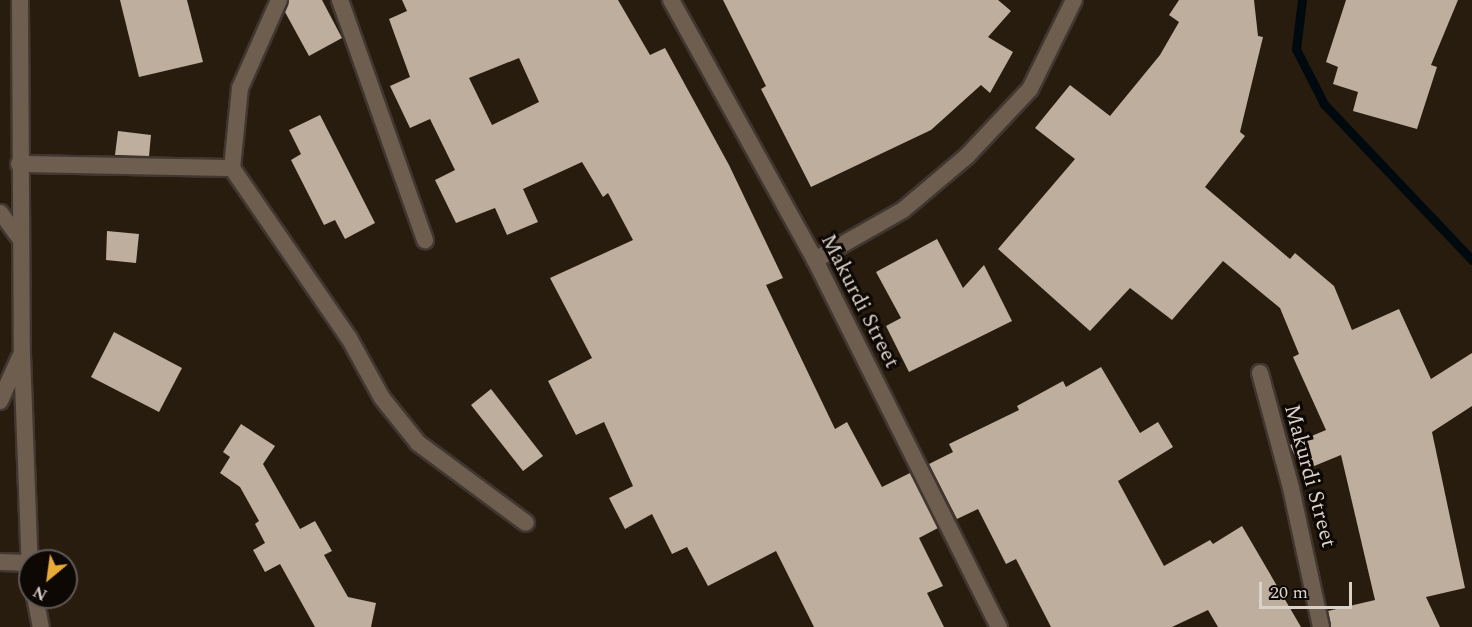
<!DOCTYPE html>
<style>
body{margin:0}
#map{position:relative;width:1472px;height:627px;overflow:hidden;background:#281c0f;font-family:Spectral,serif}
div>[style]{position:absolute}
.stream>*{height:9px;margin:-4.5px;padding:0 4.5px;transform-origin:4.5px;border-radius:4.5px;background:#00090d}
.building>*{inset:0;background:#beae9e}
.roads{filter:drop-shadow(2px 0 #413730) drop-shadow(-2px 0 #413730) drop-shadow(0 2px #413730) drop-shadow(0 -2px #413730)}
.service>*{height:15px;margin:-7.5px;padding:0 7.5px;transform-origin:7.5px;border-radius:7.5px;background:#6d5e50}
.minor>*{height:16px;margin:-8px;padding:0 8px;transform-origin:8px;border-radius:8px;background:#6d5e50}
span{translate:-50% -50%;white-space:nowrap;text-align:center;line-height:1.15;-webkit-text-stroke:6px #0d0804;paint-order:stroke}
.street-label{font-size:22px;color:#dad1c9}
.north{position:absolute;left:18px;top:549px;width:60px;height:60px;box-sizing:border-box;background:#0d0804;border:2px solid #5f5853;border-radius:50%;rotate:209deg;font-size:16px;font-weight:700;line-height:24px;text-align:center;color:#dad1c9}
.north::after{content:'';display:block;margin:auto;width:21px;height:27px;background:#eaaa38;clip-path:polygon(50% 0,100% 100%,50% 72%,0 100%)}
.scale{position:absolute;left:1259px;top:582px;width:93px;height:27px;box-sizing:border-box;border:3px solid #dad1c9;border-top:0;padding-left:8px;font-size:18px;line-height:21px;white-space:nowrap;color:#dad1c9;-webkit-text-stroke:4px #0d0804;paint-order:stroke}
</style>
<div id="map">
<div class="stream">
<i style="left:1302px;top:0;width:49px;rotate:97deg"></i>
<i style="left:1296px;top:49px;width:62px;rotate:63deg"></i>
<i style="left:1324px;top:104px;width:215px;rotate:46.5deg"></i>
</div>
<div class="building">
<i style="clip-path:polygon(120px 0,187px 0,203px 62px,139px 77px)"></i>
<i style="clip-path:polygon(289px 0,322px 0,342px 38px,309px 56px,285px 12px)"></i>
<i style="clip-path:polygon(evenodd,402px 0,618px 0,650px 55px,665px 48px,729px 165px,783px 278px,766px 285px,835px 429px,847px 422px,882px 487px,910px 473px,938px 528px,919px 538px,943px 586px,927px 593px,944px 627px,814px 627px,776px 551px,708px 586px,687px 547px,672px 554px,652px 514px,625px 529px,609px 498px,633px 486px,604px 422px,576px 435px,548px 381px,592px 358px,550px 278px,633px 240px,608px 193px,603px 197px,582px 162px,523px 189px,538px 222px,507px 235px,495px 208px,456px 223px,435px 180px,455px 170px,430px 119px,410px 128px,390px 86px,410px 77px,389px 19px,407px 11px,402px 0,519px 58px,539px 102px,492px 125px,469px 78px,519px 58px)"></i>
<i style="clip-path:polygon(723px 0,998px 0,1011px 11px,988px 37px,1013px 52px,990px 93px,981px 85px,931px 130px,811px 187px,761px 89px,766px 86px)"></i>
<i style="clip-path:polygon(1179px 0,1254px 0,1258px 36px,1263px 37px,1240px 132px,1245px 136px,1205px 187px,1290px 259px,1295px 253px,1334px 286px,1352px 330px,1399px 309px,1431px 379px,1472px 353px,1472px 406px,1432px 432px,1465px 588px,1426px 597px,1440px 627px,1331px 627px,1328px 611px,1375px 600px,1341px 455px,1302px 471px,1290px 445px,1326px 430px,1293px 357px,1299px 354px,1280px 308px,1223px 261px,1172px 320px,1130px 288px,1090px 331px,998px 249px,1075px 159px,1035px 128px,1070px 85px,1110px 116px,1160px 55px,1179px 22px,1169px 15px)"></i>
<i style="clip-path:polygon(1346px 0,1458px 0,1431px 65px,1437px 67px,1417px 129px,1353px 111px,1358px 92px,1333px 84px,1338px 67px,1326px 62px)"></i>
<i style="clip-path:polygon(320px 115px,375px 223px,345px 239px,335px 220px,324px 225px,291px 160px,301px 154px,289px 130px)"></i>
<i style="clip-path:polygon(118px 131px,151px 135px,149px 156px,115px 155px)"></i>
<i style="clip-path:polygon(107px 231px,139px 234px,136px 263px,106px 260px)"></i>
<i style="clip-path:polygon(937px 239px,963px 288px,984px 265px,1012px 321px,909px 372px,886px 326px,901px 318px,876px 272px)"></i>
<i style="clip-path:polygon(114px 332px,182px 368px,159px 412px,91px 377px)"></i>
<i style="clip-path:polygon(1101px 367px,1140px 433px,1158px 422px,1173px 447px,1118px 481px,1164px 566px,1210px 540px,1213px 544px,1242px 526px,1301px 627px,1218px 627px,1208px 610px,1172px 627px,1051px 627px,1016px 559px,1006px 564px,978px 509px,957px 519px,929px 464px,953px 452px,949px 444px,1019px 410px,1017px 406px,1063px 381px,1066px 387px)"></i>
<i style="clip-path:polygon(491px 389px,543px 456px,523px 471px,471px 405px)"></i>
<i style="clip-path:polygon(241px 424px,275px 446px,263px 464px,300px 529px,315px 521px,332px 551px,324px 555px,348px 597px,376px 603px,371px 627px,315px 627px,280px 564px,265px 572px,253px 550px,265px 543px,255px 524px,259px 521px,240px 487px,220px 473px,230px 457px,223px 452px)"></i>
</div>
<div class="roads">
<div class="service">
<i style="left:0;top:212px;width:34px;rotate:54deg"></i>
</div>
<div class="minor">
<i style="left:20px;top:0;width:354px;rotate:89.7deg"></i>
<i style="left:22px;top:354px;width:214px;rotate:87.9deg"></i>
<i style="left:279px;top:0;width:96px;rotate:113.9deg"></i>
<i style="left:240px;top:88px;width:80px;rotate:95.7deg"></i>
<i style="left:232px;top:168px;width:206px;rotate:55.5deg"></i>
<i style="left:349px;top:338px;width:68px;rotate:61.2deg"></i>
<i style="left:382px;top:398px;width:58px;rotate:51.3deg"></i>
<i style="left:418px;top:443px;width:134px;rotate:36.5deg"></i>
<i style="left:340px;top:0;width:255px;rotate:70.5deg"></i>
<i style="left:671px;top:0;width:297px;rotate:61deg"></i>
<i style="left:815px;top:260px;width:411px;rotate:63.4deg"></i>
<i style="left:19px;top:164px;width:213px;rotate:1.1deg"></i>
<i style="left:815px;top:260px;width:101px;rotate:-29.6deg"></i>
<i style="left:903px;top:210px;width:84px;rotate:-40.2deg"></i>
<i style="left:967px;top:156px;width:92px;rotate:-46.8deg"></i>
<i style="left:1030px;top:89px;width:99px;rotate:-63.7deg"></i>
<i style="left:1260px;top:373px;width:119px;rotate:74.9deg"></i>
<i style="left:1291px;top:488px;width:142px;rotate:77.8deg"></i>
<i style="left:0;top:401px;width:48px;rotate:-65.6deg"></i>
<i style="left:0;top:562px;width:29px;rotate:2deg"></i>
<i style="left:35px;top:597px;width:31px;rotate:79deg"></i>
</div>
</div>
<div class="street-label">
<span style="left:860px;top:301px;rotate:63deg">Makurdi Street</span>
<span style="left:1310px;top:476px;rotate:75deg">Makurdi Street</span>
</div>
<div class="north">N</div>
<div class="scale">20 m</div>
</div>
